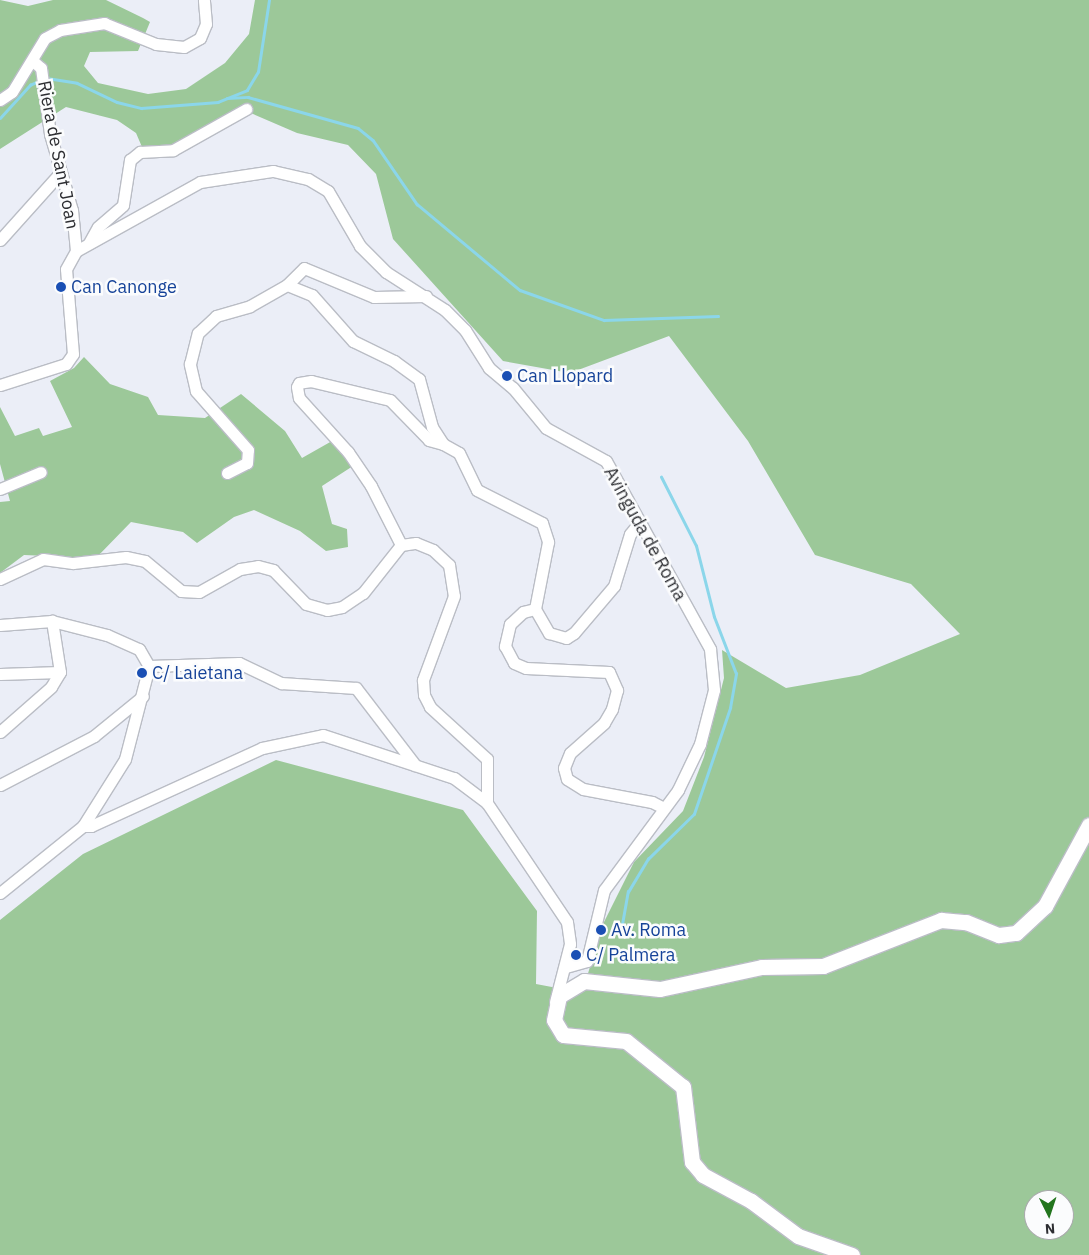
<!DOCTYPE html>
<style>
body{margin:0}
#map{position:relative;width:1089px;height:1255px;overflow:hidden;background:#ebeef7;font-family:"IBM Plex Sans",sans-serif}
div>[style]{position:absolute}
.forest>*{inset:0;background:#9cc899}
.stream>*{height:2.5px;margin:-1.25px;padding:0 1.25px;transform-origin:1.25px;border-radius:1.25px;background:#8bd6ea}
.roads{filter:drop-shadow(1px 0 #babdc5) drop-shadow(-1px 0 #babdc5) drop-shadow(0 1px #babdc5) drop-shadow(0 -1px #babdc5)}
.street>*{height:11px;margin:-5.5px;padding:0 5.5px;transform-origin:5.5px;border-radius:5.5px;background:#fff}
.secondary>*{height:15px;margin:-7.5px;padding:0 7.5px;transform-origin:7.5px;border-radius:7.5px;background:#fff}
.dots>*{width:14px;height:14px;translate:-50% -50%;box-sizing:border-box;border:2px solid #fbfcfd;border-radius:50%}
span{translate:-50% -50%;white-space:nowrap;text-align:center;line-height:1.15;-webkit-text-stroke:5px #fbfcfd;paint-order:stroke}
.street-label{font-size:18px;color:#2d2e32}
.transit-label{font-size:18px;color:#164399}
.left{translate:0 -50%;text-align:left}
.north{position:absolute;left:1024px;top:1190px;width:50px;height:50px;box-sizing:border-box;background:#fbfcfd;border:1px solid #a9aaac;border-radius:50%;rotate:176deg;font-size:14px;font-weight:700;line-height:20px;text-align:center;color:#2d2e32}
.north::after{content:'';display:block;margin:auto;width:18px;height:22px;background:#23751e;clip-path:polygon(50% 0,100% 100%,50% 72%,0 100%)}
</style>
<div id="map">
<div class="forest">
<i style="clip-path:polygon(evenodd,0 0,28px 6px,53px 0,106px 0,143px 18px,150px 22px,138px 51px,90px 52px,84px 66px,98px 83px,148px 94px,186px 89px,225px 63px,249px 34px,255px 0,1089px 0,1089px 1255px,0 1255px,0 920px,83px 854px,276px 760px,463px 810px,537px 911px,536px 984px,573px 991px,584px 987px,602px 926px,634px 862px,683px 811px,704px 757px,724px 678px,722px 650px,786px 688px,860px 675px,960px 634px,911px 584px,815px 555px,748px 441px,669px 336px,570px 373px,503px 361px,393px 239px,376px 174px,348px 145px,297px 133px,246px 111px,188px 150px,164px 155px,142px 147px,136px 133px,117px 120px,66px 107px,0 149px,0 0,1034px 1200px,1064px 1200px,1064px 1230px,1034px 1230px,1034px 1200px)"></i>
<i style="clip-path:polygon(84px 357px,110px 384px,148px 397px,158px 415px,205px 418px,241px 394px,285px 431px,302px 458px,332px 441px,353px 466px,322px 486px,332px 524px,347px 529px,348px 547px,326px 551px,300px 531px,254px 510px,234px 517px,197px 543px,183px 532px,131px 522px,96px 558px,24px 555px,0 573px,0 502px,10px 501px,0 464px,0 407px,15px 436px,39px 428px,43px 436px,72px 427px,50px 381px,74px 368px)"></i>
</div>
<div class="stream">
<i style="left:47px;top:78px;width:30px;rotate:9deg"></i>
<i style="left:77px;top:83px;width:44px;rotate:25.4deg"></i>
<i style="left:117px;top:102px;width:25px;rotate:14deg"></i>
<i style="left:141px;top:108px;width:77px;rotate:-4.5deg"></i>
<i style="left:218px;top:102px;width:31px;rotate:-22deg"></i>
<i style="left:247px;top:90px;width:21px;rotate:-59deg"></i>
<i style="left:258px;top:72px;width:73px;rotate:-81.3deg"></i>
<i style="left:227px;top:98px;width:21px;rotate:-3deg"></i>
<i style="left:248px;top:97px;width:114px;rotate:15.7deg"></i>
<i style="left:358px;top:128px;width:19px;rotate:39deg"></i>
<i style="left:373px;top:140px;width:78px;rotate:55.5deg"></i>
<i style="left:417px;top:204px;width:134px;rotate:39.9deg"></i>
<i style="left:520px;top:290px;width:89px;rotate:19.7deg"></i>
<i style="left:604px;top:320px;width:114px;rotate:-2deg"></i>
<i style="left:0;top:118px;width:45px;rotate:-47.7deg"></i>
<i style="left:30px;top:85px;width:10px;rotate:-24deg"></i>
<i style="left:621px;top:930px;width:39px;rotate:-80deg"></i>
<i style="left:628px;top:892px;width:39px;rotate:-59deg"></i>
<i style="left:648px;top:859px;width:64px;rotate:-44.4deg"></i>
<i style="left:694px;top:814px;width:112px;rotate:-71.2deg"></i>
<i style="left:730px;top:708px;width:35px;rotate:-80deg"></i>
<i style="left:736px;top:674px;width:61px;rotate:-111.1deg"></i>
<i style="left:714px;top:617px;width:73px;rotate:-104.2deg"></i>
<i style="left:696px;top:546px;width:77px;rotate:-116.9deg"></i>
</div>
<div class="roads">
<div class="street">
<i style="left:34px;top:62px;width:9px;rotate:41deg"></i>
<i style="left:41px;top:68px;width:67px;rotate:82.2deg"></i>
<i style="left:50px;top:134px;width:79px;rotate:73.9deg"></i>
<i style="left:72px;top:210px;width:41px;rotate:84.4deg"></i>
<i style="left:0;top:100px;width:14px;rotate:-34deg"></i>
<i style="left:12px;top:92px;width:63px;rotate:-58.6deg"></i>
<i style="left:45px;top:38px;width:17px;rotate:-28deg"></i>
<i style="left:60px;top:30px;width:45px;rotate:-9deg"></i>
<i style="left:104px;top:23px;width:56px;rotate:22deg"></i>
<i style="left:156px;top:44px;width:28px;rotate:6deg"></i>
<i style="left:184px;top:47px;width:18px;rotate:-29deg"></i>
<i style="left:200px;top:38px;width:15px;rotate:-67deg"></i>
<i style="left:206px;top:24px;width:24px;rotate:-95deg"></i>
<i style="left:0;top:240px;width:91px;rotate:-48.1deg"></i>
<i style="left:89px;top:243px;width:18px;rotate:-61deg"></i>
<i style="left:98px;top:227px;width:33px;rotate:-41deg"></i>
<i style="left:123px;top:205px;width:46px;rotate:-81.2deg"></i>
<i style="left:130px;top:160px;width:13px;rotate:-39deg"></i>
<i style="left:140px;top:152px;width:33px;rotate:-3deg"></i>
<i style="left:173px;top:150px;width:84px;rotate:-29.3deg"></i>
<i style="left:287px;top:285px;width:27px;rotate:22deg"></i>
<i style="left:312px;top:295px;width:62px;rotate:48.3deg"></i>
<i style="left:353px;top:341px;width:46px;rotate:26deg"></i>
<i style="left:394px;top:361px;width:31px;rotate:36deg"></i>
<i style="left:419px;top:379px;width:50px;rotate:74.8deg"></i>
<i style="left:432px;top:427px;width:20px;rotate:57deg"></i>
<i style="left:443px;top:444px;width:18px;rotate:29deg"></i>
<i style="left:459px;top:453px;width:41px;rotate:64.1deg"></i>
<i style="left:477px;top:490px;width:73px;rotate:26.9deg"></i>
<i style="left:542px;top:523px;width:20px;rotate:72deg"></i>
<i style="left:548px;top:542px;width:68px;rotate:101deg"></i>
<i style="left:535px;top:609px;width:12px;rotate:166deg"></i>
<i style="left:523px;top:612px;width:18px;rotate:137deg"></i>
<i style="left:510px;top:624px;width:23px;rotate:103deg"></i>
<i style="left:505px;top:646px;width:19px;rotate:62deg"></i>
<i style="left:514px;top:663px;width:13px;rotate:23deg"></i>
<i style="left:526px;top:668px;width:83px;rotate:2.8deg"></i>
<i style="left:609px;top:672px;width:20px;rotate:66deg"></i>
<i style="left:617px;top:690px;width:20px;rotate:105deg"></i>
<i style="left:612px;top:709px;width:16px;rotate:120deg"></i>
<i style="left:604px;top:723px;width:45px;rotate:138.6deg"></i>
<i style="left:570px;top:753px;width:16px;rotate:112deg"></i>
<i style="left:564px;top:768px;width:11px;rotate:75deg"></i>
<i style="left:567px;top:779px;width:19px;rotate:32deg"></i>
<i style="left:583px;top:789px;width:70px;rotate:10.7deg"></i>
<i style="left:652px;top:802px;width:13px;rotate:27deg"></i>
<i style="left:0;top:385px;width:69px;rotate:-17.7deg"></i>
<i style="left:66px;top:364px;width:12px;rotate:-55deg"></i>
<i style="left:73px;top:354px;width:85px;rotate:-94.7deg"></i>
<i style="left:66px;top:269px;width:21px;rotate:-61deg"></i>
<i style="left:76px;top:251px;width:142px;rotate:-29.1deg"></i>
<i style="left:200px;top:182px;width:74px;rotate:-8.6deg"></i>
<i style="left:273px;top:171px;width:36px;rotate:13deg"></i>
<i style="left:308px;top:179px;width:23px;rotate:31deg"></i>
<i style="left:328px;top:191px;width:64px;rotate:59.8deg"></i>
<i style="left:360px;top:246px;width:37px;rotate:45deg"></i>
<i style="left:386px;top:272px;width:70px;rotate:32.8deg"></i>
<i style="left:445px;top:310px;width:28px;rotate:45deg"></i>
<i style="left:465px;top:330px;width:45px;rotate:57.7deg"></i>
<i style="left:489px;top:368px;width:31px;rotate:40deg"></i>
<i style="left:513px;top:388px;width:52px;rotate:50.5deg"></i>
<i style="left:546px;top:428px;width:68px;rotate:28.8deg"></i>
<i style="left:606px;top:461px;width:215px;rotate:61deg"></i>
<i style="left:710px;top:649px;width:41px;rotate:84.4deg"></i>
<i style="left:714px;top:690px;width:56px;rotate:104.5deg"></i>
<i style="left:700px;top:744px;width:51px;rotate:115.6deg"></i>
<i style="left:678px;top:790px;width:124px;rotate:126.5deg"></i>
<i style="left:604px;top:890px;width:73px;rotate:103.5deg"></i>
<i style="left:587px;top:961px;width:22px;rotate:164deg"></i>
<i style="left:443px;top:444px;width:15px;rotate:-164deg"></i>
<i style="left:429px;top:440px;width:56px;rotate:-134.3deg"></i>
<i style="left:390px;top:400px;width:81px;rotate:-166.5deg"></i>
<i style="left:311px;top:381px;width:12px;rotate:171deg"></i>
<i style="left:299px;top:383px;width:4px;rotate:117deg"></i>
<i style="left:297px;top:387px;width:11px;rotate:80deg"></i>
<i style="left:299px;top:398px;width:73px;rotate:47.8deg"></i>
<i style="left:348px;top:452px;width:41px;rotate:55.9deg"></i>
<i style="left:371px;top:486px;width:66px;rotate:63deg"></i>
<i style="left:401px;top:545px;width:15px;rotate:-8deg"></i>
<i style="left:416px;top:543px;width:18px;rotate:22deg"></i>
<i style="left:433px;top:550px;width:22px;rotate:43deg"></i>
<i style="left:449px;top:565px;width:31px;rotate:81deg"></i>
<i style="left:454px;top:596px;width:90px;rotate:110.3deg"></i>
<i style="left:423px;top:680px;width:15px;rotate:86deg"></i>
<i style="left:424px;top:695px;width:13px;rotate:63deg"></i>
<i style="left:430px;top:707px;width:77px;rotate:42.4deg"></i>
<i style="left:487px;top:759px;width:44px;rotate:90deg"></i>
<i style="left:227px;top:473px;width:22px;rotate:-27deg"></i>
<i style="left:247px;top:463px;width:13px;rotate:-86deg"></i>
<i style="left:248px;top:450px;width:79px;rotate:-131.4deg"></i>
<i style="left:196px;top:391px;width:28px;rotate:-103deg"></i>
<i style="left:190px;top:364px;width:32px;rotate:-76deg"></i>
<i style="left:198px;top:333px;width:25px;rotate:-43deg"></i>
<i style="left:216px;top:316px;width:35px;rotate:-16deg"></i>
<i style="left:250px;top:306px;width:43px;rotate:-29.6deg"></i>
<i style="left:287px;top:285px;width:24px;rotate:-45deg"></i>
<i style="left:304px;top:268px;width:76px;rotate:22.5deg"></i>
<i style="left:374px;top:297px;width:52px;rotate:-1.1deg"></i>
<i style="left:0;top:489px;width:44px;rotate:-22.5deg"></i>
<i style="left:0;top:579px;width:47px;rotate:-24.9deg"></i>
<i style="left:43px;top:559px;width:30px;rotate:8deg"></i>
<i style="left:73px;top:563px;width:53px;rotate:-6.5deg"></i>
<i style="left:126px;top:557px;width:19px;rotate:12deg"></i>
<i style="left:145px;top:561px;width:47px;rotate:39.8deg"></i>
<i style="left:181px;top:591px;width:18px;rotate:3deg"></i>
<i style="left:199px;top:592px;width:47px;rotate:-29.3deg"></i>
<i style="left:240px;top:569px;width:18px;rotate:-9deg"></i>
<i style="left:258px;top:566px;width:16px;rotate:15deg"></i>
<i style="left:273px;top:570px;width:47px;rotate:45.9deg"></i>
<i style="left:306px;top:604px;width:22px;rotate:16deg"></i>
<i style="left:327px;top:610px;width:15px;rotate:-11deg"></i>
<i style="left:342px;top:607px;width:25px;rotate:-34deg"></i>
<i style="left:363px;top:593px;width:61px;rotate:-51.6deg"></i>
<i style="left:535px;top:609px;width:28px;rotate:60deg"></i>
<i style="left:549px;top:633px;width:18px;rotate:16deg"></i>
<i style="left:566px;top:638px;width:9px;rotate:-32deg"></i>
<i style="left:574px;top:633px;width:62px;rotate:-49.6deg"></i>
<i style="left:614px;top:586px;width:54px;rotate:-72.9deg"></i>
<i style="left:630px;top:534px;width:13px;rotate:-51deg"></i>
<i style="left:0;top:625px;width:52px;rotate:-4.4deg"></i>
<i style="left:52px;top:621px;width:57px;rotate:14.3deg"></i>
<i style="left:107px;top:635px;width:35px;rotate:24deg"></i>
<i style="left:139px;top:649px;width:20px;rotate:60deg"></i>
<i style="left:149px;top:666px;width:90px;rotate:-1.9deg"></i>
<i style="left:239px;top:663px;width:47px;rotate:25.5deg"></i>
<i style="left:281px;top:683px;width:75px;rotate:3.8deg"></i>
<i style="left:356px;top:688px;width:97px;rotate:52.5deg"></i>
<i style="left:0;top:674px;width:60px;rotate:-1.9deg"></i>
<i style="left:0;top:732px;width:68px;rotate:-41.4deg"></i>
<i style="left:51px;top:687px;width:17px;rotate:-59deg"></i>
<i style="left:60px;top:672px;width:52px;rotate:-98.9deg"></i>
<i style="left:0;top:785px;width:106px;rotate:-27.5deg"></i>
<i style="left:94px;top:736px;width:63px;rotate:-39.2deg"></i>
<i style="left:83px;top:826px;width:79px;rotate:-57.9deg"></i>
<i style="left:125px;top:759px;width:96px;rotate:-75.5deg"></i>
<i style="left:0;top:893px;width:107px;rotate:-38.9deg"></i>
<i style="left:83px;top:826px;width:8px"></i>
<i style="left:91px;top:826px;width:188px;rotate:-24.5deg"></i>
<i style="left:262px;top:748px;width:62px;rotate:-12deg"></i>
<i style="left:323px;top:735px;width:138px;rotate:18.2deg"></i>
<i style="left:454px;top:778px;width:41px;rotate:37.1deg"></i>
<i style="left:487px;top:803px;width:143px;rotate:56.1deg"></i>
<i style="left:567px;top:922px;width:22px;rotate:82deg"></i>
<i style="left:570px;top:944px;width:60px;rotate:104.5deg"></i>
</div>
<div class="secondary">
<i style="left:852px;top:1255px;width:57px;rotate:-160.6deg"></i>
<i style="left:798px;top:1236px;width:59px;rotate:-143.3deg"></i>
<i style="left:751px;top:1201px;width:55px;rotate:-151.6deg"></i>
<i style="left:703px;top:1175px;width:17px;rotate:-130deg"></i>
<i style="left:692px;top:1162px;width:76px;rotate:-96.8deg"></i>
<i style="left:683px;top:1087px;width:73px;rotate:-141.1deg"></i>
<i style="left:626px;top:1041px;width:63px;rotate:-174.6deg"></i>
<i style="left:563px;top:1035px;width:17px;rotate:-121deg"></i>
<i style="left:554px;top:1020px;width:25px;rotate:-78deg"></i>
<i style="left:559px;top:996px;width:29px;rotate:-31deg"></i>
<i style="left:584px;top:981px;width:76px;rotate:6deg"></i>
<i style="left:660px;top:989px;width:104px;rotate:-12.2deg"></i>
<i style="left:762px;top:967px;width:61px;rotate:-0.9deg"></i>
<i style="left:823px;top:966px;width:127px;rotate:-21.3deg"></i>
<i style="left:941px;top:920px;width:25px;rotate:5deg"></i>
<i style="left:966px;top:922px;width:35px;rotate:22deg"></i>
<i style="left:999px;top:935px;width:17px;rotate:-7deg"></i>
<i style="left:1016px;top:933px;width:40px;rotate:-43deg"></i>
<i style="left:1045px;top:906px;width:92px;rotate:-61.5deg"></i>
</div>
</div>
<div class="dots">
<i style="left:61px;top:287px;background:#1a4fb4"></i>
<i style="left:507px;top:376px;background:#1a4fb4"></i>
<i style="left:142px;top:673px;background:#1a4fb4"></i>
<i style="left:601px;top:930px;background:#1a4fb4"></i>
<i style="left:576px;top:955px;background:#1a4fb4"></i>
</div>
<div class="street-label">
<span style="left:58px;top:155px;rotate:79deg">Riera de Sant Joan</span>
<span style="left:645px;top:534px;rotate:61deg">Avinguda de Roma</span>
</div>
<div class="transit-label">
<span class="left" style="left:71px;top:287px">Can Canonge</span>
<span class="left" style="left:517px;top:376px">Can Llopard</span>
<span class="left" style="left:152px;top:673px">C/ Laietana</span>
<span class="left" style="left:611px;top:930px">Av. Roma</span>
<span class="left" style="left:586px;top:955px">C/ Palmera</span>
</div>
<div class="north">N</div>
</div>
